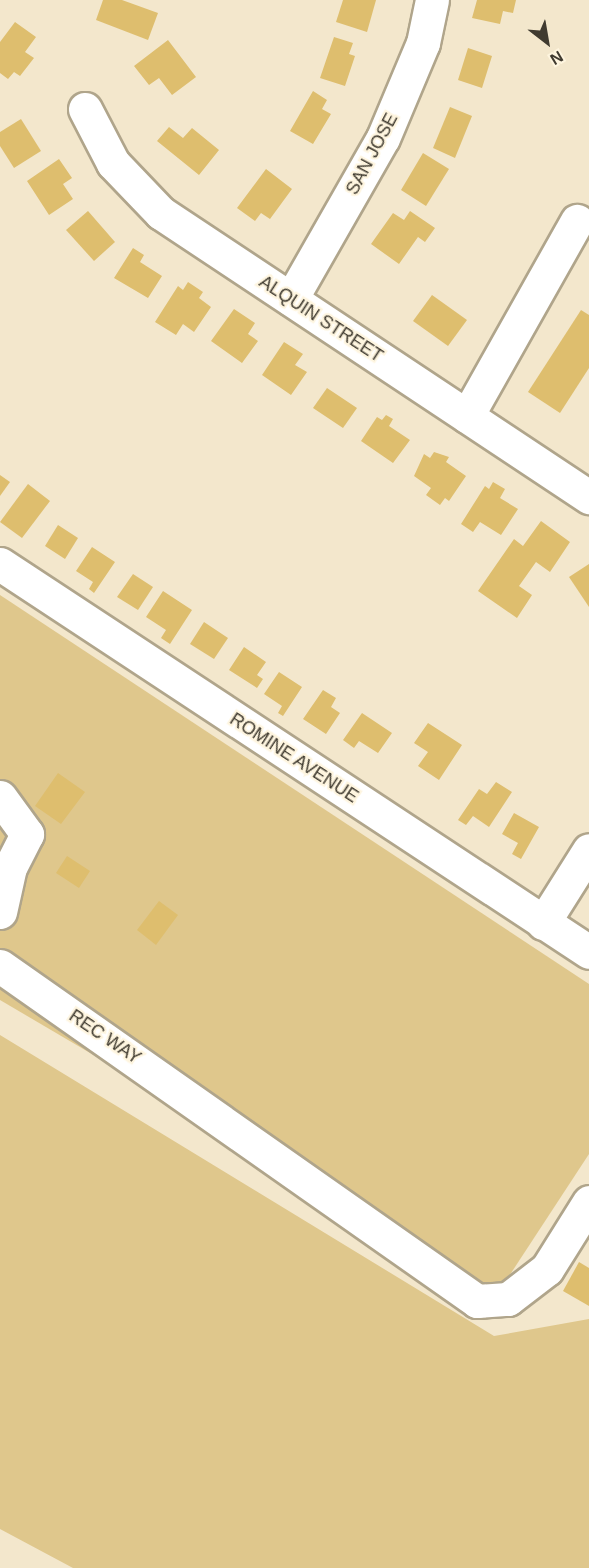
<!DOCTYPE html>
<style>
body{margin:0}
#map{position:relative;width:589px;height:1568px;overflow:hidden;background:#f3e7cc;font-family:Helvetica,sans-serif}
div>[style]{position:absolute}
.green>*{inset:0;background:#dfc78c}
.building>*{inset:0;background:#debe6e}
.roads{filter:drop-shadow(2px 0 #b0a58b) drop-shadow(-2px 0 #b0a58b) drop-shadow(0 2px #b0a58b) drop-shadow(0 -2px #b0a58b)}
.minor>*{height:33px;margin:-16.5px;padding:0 16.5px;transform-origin:16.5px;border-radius:16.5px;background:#fff}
span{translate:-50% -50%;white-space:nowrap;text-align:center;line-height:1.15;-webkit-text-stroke:4.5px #fef5df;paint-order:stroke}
.street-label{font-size:18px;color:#403b30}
.north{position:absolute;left:517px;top:12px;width:60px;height:60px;-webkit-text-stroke:4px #fef5df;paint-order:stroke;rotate:149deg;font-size:16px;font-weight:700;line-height:24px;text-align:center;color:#403b30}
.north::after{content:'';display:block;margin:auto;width:21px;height:27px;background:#403b30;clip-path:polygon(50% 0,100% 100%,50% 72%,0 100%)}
</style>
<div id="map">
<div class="green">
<i style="clip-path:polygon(0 595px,589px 984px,589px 1154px,498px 1293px,0 1000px)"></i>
<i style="clip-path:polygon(0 1035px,494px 1336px,589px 1319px,589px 1568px,73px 1568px,0 1529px)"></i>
</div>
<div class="building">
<i style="clip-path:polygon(103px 0,122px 0,158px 13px,148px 40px,96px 20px)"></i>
<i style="clip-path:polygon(343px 0,376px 0,367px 32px,336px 22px)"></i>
<i style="clip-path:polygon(477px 0,516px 0,513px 13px,503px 11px,500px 24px,472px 18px)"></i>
<i style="clip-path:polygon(15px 22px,36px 37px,25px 52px,34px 58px,20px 76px,14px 72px,8px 79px,0 73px,0 42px)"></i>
<i style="clip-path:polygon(334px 37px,353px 43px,349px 54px,355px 56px,345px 86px,320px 78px)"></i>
<i style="clip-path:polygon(168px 40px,196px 77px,172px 95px,159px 78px,149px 85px,134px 66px)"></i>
<i style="clip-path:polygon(468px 48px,492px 56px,482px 88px,458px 80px)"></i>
<i style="clip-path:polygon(313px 91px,327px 100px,322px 109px,331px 114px,313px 144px,290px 131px)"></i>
<i style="clip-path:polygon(450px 107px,472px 116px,455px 158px,433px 148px)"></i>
<i style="clip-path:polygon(21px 119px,41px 151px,14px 168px,0 146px,0 132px)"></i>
<i style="clip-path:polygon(169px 127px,183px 138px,192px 128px,219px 150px,199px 175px,157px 141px)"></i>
<i style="clip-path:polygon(423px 153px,449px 169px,426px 206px,401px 190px)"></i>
<i style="clip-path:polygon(59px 159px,72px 178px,63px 184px,73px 199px,49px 215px,27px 181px)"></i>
<i style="clip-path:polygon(266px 169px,292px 189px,270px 219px,261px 213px,255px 221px,237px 208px)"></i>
<i style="clip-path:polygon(88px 211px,115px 242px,94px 261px,66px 230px)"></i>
<i style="clip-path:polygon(410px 211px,435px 228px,425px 242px,418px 237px,399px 264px,371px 244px,393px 213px,404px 220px)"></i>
<i style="clip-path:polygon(133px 248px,144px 255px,140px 262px,162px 276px,148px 298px,114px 278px)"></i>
<i style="clip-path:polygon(188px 282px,203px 292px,199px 298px,211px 307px,194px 332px,183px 324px,176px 335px,155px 322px,178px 286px,183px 290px)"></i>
<i style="clip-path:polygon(432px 295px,467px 320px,448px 346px,413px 321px)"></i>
<i style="clip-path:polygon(234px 309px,255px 323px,248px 334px,258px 341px,242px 363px,211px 341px)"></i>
<i style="clip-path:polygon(581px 310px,589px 315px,589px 368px,560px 413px,528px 392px)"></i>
<i style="clip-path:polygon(284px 342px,303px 354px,295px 365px,307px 372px,291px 395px,262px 375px)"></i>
<i style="clip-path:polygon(327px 388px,357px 408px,343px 428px,313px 408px)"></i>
<i style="clip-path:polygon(386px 415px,393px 419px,389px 426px,410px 440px,393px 463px,361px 441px,377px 417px,382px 420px)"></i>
<i style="clip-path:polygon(434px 452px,449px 457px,446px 462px,466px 476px,449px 501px,445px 498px,440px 505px,426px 495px,431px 488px,414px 476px,424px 454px,430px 458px)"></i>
<i style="clip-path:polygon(0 475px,10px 482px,0 496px)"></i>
<i style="clip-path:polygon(493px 482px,505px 489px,500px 498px,518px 509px,501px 535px,480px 522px,473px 532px,461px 524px,485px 486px,489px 489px)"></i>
<i style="clip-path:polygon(28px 484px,50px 501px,22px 538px,0 522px)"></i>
<i style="clip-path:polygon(541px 521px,570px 542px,550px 572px,536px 562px,519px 586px,532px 595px,517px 618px,478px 591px,514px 539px,523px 546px)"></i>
<i style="clip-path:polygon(58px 525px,78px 538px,65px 559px,45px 546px)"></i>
<i style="clip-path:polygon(92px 547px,115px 562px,94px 593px,89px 589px,93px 582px,76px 571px)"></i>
<i style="clip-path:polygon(589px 564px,589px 607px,569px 577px)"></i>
<i style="clip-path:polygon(133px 574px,153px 587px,138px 610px,117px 597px)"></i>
<i style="clip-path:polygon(163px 591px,192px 610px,170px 644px,161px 638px,166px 630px,146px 617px)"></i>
<i style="clip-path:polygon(204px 622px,228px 638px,214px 659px,190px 644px)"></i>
<i style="clip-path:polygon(244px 647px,266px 662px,257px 675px,263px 679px,257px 688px,229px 670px)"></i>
<i style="clip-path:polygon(279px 672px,302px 687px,283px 716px,278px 713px,282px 706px,264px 694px)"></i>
<i style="clip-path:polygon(323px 690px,336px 698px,331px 707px,340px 713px,326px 734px,303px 719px)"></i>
<i style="clip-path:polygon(362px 713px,392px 733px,378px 753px,359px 741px,354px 748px,343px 740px)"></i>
<i style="clip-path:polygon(428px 723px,462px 745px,439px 780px,418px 766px,428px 752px,414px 743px)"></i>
<i style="clip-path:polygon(58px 773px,85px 792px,61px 824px,35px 806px)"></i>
<i style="clip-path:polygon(496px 782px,512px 792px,489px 827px,473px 816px,466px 825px,458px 820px,479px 789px,487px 794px)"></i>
<i style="clip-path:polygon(514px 813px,539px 827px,521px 859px,512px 854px,518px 843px,502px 834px)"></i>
<i style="clip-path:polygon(67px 856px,90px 871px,79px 888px,56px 873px)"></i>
<i style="clip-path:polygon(159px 901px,178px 915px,156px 945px,137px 930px)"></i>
<i style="clip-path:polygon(579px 1262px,589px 1268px,589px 1306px,563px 1291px)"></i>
</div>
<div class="roads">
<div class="minor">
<i style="left:85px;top:109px;width:61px;rotate:62.6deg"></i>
<i style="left:113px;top:163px;width:69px;rotate:46.2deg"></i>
<i style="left:161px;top:213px;width:514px;rotate:33.57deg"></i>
<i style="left:291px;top:299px;width:185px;rotate:-60.3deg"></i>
<i style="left:383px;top:138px;width:103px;rotate:-67.2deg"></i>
<i style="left:423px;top:43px;width:44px;rotate:-78.2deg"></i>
<i style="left:467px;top:416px;width:224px;rotate:-60.6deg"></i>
<i style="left:0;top:564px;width:705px;rotate:33.37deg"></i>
<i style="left:0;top:797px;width:46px;rotate:53.9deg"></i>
<i style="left:27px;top:834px;width:37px;rotate:117deg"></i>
<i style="left:10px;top:867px;width:46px;rotate:102.5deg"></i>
<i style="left:543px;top:923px;width:86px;rotate:-57.8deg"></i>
<i style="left:0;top:966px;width:583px;rotate:35.08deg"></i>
<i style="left:477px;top:1301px;width:31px;rotate:-4deg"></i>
<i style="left:508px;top:1299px;width:49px;rotate:-37.6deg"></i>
<i style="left:547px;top:1269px;width:79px;rotate:-57.9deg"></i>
</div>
</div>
<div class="street-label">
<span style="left:372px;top:154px;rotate:-62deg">SAN JOSE</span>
<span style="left:321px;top:319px;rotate:33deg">ALQUIN STREET</span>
<span style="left:294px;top:758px;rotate:33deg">ROMINE AVENUE</span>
<span style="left:105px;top:1037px;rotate:34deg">REC WAY</span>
</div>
<div class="north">N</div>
</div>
